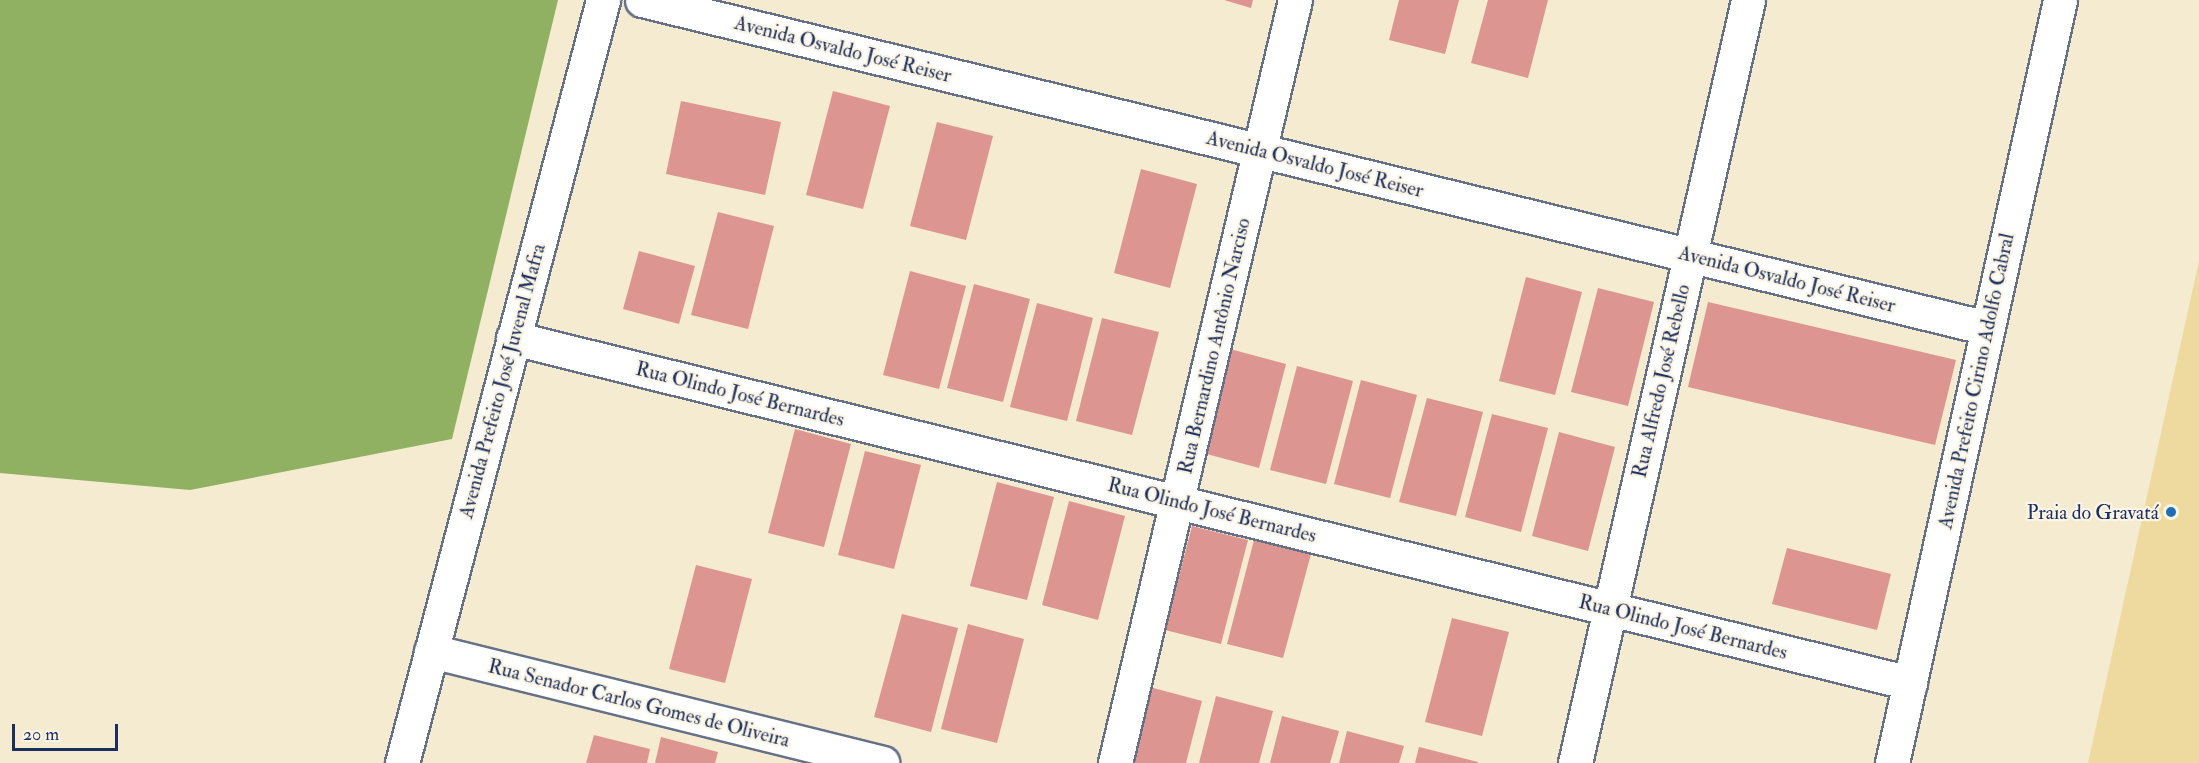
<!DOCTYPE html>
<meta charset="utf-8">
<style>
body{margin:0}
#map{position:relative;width:2199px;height:763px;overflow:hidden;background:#f4ebd1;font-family:"IM FELL Double Pica",serif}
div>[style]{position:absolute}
.forest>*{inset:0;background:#90b062}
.sand>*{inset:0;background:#eeda9e}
.building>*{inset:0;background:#dc9591}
.roads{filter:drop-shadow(2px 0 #677186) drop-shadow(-2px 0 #677186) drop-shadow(0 2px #677186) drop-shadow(0 -2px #677186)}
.street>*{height:33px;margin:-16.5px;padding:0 16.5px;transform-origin:16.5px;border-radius:16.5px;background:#fff}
.secondary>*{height:33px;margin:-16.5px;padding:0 16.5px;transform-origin:16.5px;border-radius:16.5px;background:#fff}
.dots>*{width:16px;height:16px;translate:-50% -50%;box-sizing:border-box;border:3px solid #fcf5e5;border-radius:50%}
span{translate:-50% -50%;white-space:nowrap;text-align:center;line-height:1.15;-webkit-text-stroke:4.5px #fcf5e5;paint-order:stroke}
.street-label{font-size:20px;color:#1b2f5e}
.poi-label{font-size:20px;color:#1b2f5e}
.right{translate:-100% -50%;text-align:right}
.scale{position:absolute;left:12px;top:724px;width:106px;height:27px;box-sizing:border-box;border:3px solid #1b2f5e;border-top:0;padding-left:8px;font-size:18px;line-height:21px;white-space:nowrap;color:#1b2f5e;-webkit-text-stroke:4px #fcf5e5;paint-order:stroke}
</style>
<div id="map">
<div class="forest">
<i style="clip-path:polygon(0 0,558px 0,452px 439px,190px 490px,0 473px)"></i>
</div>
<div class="sand">
<i style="clip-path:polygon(2199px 261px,2199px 763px,2088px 763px)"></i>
</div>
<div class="building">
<i style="clip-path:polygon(1224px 0,1253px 0,1251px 8px)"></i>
<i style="clip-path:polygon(1399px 0,1459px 0,1445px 54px,1389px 40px)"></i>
<i style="clip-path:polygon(1488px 0,1548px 0,1528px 78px,1471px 63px)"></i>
<i style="clip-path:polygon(833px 91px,890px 106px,863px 209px,806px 195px)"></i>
<i style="clip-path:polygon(681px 101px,781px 122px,765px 195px,666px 174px)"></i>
<i style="clip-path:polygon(937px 122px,993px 136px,966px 240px,910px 226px)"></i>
<i style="clip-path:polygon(1141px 169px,1197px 184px,1170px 288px,1114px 273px)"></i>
<i style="clip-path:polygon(718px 212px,774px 226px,748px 329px,691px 315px)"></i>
<i style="clip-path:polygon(639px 251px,695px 266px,679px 324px,623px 309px)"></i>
<i style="clip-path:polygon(910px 271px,966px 286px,939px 389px,883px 375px)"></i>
<i style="clip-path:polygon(1526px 277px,1582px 292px,1555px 395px,1499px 381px)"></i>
<i style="clip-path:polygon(974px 284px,1030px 299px,1003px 402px,947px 388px)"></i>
<i style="clip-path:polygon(1598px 288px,1654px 302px,1628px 406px,1571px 392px)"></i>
<i style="clip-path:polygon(1708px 302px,1956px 360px,1935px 445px,1688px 387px)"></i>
<i style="clip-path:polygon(1037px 303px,1093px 318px,1067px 421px,1010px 407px)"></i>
<i style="clip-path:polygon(1102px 318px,1159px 332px,1132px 435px,1076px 421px)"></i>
<i style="clip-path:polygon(1230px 349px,1286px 364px,1259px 468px,1203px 453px)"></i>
<i style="clip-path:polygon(1297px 366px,1353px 381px,1326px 484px,1270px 470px)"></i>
<i style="clip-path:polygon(1361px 380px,1417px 395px,1390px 498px,1334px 484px)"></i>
<i style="clip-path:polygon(1427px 398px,1483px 412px,1456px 516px,1399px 502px)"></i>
<i style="clip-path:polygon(1492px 414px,1548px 428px,1521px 532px,1465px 517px)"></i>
<i style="clip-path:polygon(795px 429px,851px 444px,824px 547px,768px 533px)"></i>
<i style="clip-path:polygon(1559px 432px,1615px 447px,1588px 551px,1532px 536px)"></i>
<i style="clip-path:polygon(865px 451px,921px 465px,894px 569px,838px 555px)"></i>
<i style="clip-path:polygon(997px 482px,1054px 497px,1027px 600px,970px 586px)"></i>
<i style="clip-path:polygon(1069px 501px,1125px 516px,1098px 620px,1042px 605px)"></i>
<i style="clip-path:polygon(1192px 526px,1248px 540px,1221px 644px,1165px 630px)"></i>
<i style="clip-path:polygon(1254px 540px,1311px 554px,1283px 658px,1227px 644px)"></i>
<i style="clip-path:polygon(1787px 548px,1891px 574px,1877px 630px,1772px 604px)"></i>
<i style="clip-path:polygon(696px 565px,752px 579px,725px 683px,669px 669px)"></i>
<i style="clip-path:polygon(902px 614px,958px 628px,931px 732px,874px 717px)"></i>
<i style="clip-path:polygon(1452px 618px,1509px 632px,1482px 736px,1425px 722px)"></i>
<i style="clip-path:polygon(968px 624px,1024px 639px,997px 743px,941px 729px)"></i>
<i style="clip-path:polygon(1146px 686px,1202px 701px,1186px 763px,1126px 763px)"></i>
<i style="clip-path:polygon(1216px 696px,1273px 711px,1259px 763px,1199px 763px)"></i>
<i style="clip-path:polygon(1282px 716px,1339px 731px,1330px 763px,1270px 763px)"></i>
<i style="clip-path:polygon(1347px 731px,1404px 746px,1399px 763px,1339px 763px)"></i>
<i style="clip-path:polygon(594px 735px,650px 749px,647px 763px,586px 763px)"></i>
<i style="clip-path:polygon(661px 737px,718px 752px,715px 763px,655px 763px)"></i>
<i style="clip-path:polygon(1419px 747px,1478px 762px,1478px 763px,1415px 763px)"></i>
</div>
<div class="roads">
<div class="street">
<i style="left:513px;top:338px;width:1439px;rotate:13.87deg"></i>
<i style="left:431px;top:651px;width:465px;rotate:13.9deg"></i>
<i style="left:1115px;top:763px;width:784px;rotate:-76.73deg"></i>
<i style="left:1575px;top:763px;width:782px;rotate:-77.22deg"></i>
</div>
<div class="secondary">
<i style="left:642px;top:0;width:1385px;rotate:13.7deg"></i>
<i style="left:402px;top:763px;width:789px;rotate:-75.24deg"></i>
<i style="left:1892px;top:763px;width:781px;rotate:-77.58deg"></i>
</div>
</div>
<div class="dots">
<i style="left:2171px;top:512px;background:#1f6fb2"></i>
</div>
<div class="street-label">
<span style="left:843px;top:49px;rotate:14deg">Avenida Osvaldo José Reiser</span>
<span style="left:1315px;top:164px;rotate:14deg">Avenida Osvaldo José Reiser</span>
<span style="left:1787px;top:279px;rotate:14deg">Avenida Osvaldo José Reiser</span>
<span style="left:1214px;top:346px;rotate:-77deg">Rua Bernardino Antônio Narciso</span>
<span style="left:502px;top:381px;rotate:-75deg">Avenida Prefeito José Juvenal Mafra</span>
<span style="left:1661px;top:381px;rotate:-77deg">Rua Alfredo José Rebello</span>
<span style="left:1976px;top:381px;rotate:-78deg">Avenida Prefeito Cirino Adolfo Cabral</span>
<span style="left:740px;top:394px;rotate:14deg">Rua Olindo José Bernardes</span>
<span style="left:1212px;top:510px;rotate:14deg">Rua Olindo José Bernardes</span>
<span style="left:1683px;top:627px;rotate:14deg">Rua Olindo José Bernardes</span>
<span style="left:639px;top:703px;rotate:14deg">Rua Senador Carlos Gomes de Oliveira</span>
</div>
<div class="poi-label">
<span class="right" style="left:2159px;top:512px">Praia do Gravatá</span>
</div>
<div class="scale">20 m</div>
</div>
